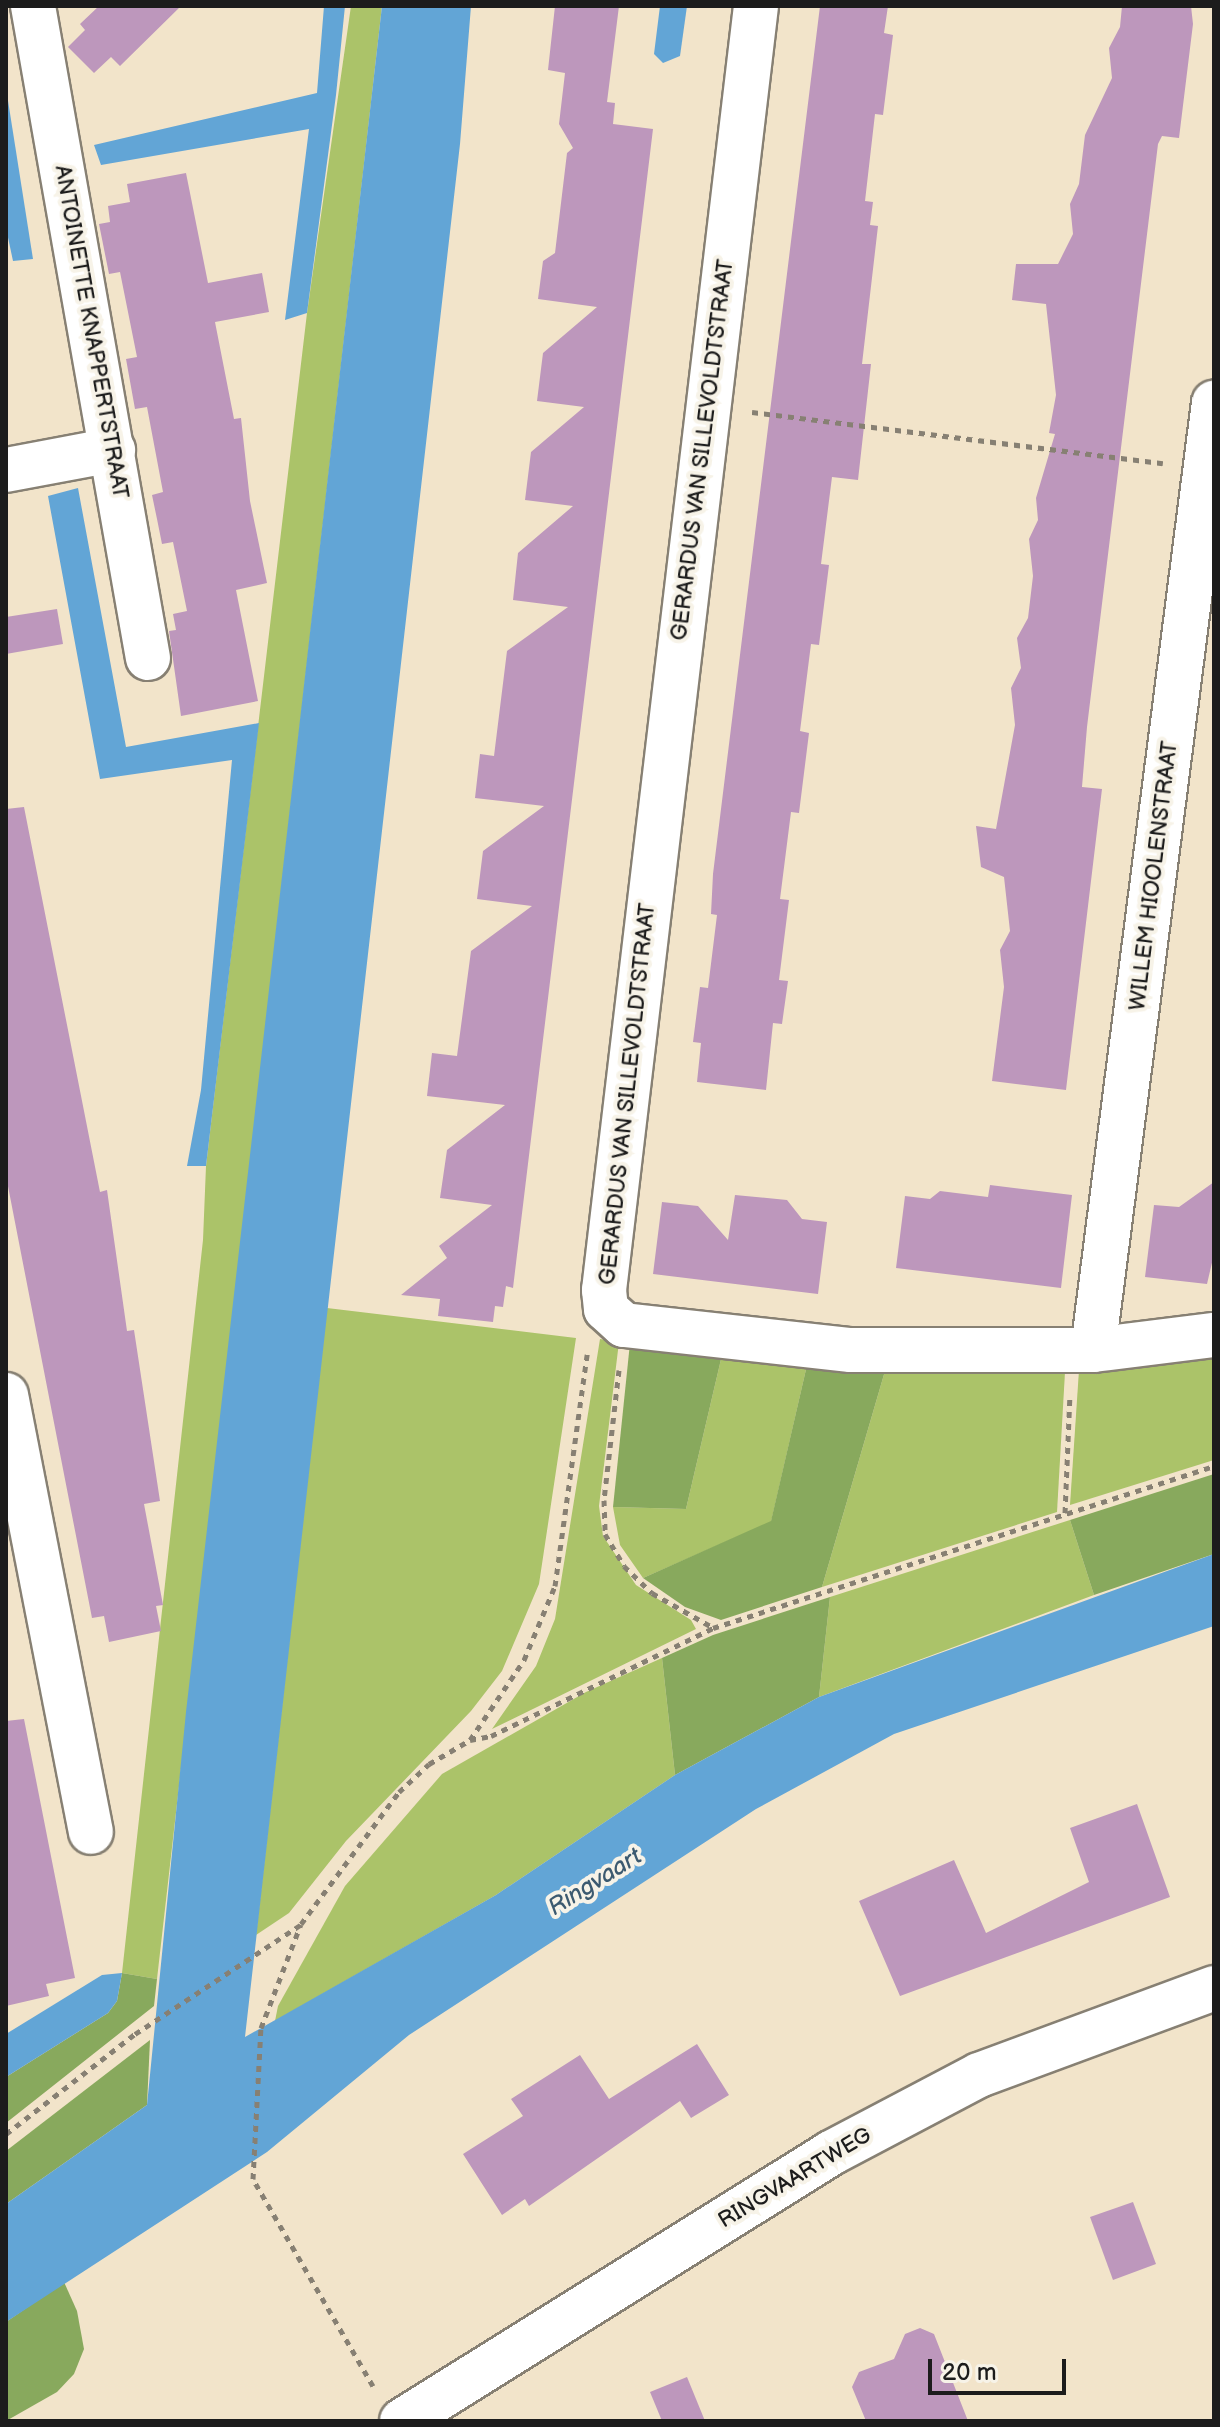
<!DOCTYPE html>
<style>
body{margin:0}
#map{position:relative;width:1220px;height:2427px;overflow:hidden;background:#f2e4ca;font-family:"Balsamiq Sans",sans-serif}
div>[style]{position:absolute}
.green>*{inset:0;background:#abc369}
.forest>*{inset:0;background:#88a95d}
.water>*{inset:0;background:#62a5d6}
.building>*{inset:0;background:#bd97bc}
.path>*{height:5px;margin-top:-2.5px;transform-origin:0;background:repeating-linear-gradient(90deg,#878073 0 6px,transparent 0 12px)}
.roads{filter:drop-shadow(2px 0 #878073) drop-shadow(-2px 0 #878073) drop-shadow(0 2px #878073) drop-shadow(0 -2px #878073)}
.minor>*{height:44px;margin:-22px;padding:0 22px;transform-origin:22px;border-radius:22px;background:#fff}
span{translate:-50% -50%;white-space:nowrap;text-align:center;line-height:1.15;-webkit-text-stroke:8px #f7f3e8;paint-order:stroke}
.street-label{font-size:22px;color:#1c1c1c}
.water-label{font-size:24px;color:#3c5a70;font-style:italic}
.frame{position:absolute;inset:0;border:8px solid #1c1c1c;pointer-events:none}
.scale{position:absolute;left:928px;top:2359px;width:138px;height:36px;box-sizing:border-box;border:4px solid #1c1c1c;border-top:0;padding-left:10px;font-size:24px;line-height:28px;white-space:nowrap;color:#1c1c1c;-webkit-text-stroke:6px #f7f3e8;paint-order:stroke}
</style>
<div id="map">
<div class="green">
<i style="clip-path:polygon(351px 6px,382px 6px,157px 1979px,122px 1973px,203px 1240px,206px 1166px,307px 313px)"></i>
<i style="clip-path:polygon(327px 1308px,576px 1338px,539px 1584px,502px 1671px,471px 1711px,346px 1841px,289px 1913px,256px 1935px)"></i>
<i style="clip-path:polygon(600px 1339px,619px 1342px,599px 1506px,603px 1536px,636px 1585px,691px 1620px,696px 1629px,492px 1729px,536px 1666px,555px 1619px)"></i>
<i style="clip-path:polygon(722px 1355px,807px 1365px,771px 1522px,643px 1578px,620px 1545px,613px 1507px,686px 1509px)"></i>
<i style="clip-path:polygon(1214px 1355px,1214px 1460px,1070px 1505px,1079px 1370px)"></i>
<i style="clip-path:polygon(885px 1371px,1065px 1372px,1057px 1512px,822px 1587px)"></i>
<i style="clip-path:polygon(1070px 1520px,1094px 1595px,819px 1697px,830px 1597px)"></i>
<i style="clip-path:polygon(662px 1658px,675px 1775px,496px 1895px,275px 2021px,278px 2006px,345px 1886px,442px 1774px,586px 1692px)"></i>
</div>
<div class="forest">
<i style="clip-path:polygon(630px 1343px,722px 1355px,686px 1509px,613px 1507px)"></i>
<i style="clip-path:polygon(807px 1365px,885px 1371px,822px 1587px,721px 1620px,685px 1607px,643px 1578px,771px 1521px)"></i>
<i style="clip-path:polygon(1214px 1474px,1214px 1554px,1094px 1595px,1070px 1520px)"></i>
<i style="clip-path:polygon(830px 1597px,819px 1697px,675px 1775px,662px 1658px,713px 1635px)"></i>
<i style="clip-path:polygon(122px 1973px,157px 1979px,154px 2006px,6px 2123px,6px 2077px,108px 2013px,117px 2001px)"></i>
<i style="clip-path:polygon(150px 2040px,147px 2105px,6px 2204px,6px 2151px)"></i>
<i style="clip-path:polygon(64px 2282px,77px 2311px,84px 2349px,74px 2374px,57px 2392px,6px 2421px,6px 2322px)"></i>
</div>
<div class="water">
<i style="clip-path:polygon(324px 6px,345px 6px,336px 95px,307px 313px,285px 320px,309px 129px,101px 165px,94px 145px,317px 93px)"></i>
<i style="clip-path:polygon(382px 6px,471px 6px,460px 144px,245px 2037px,496px 1895px,675px 1775px,819px 1697px,1214px 1554px,1214px 1626px,894px 1734px,756px 1809px,409px 2035px,267px 2152px,6px 2322px,6px 2204px,147px 2105px,186px 1712px)"></i>
<i style="clip-path:polygon(660px 6px,687px 6px,680px 56px,663px 63px,654px 54px)"></i>
<i style="clip-path:polygon(6px 88px,33px 259px,13px 261px,6px 228px)"></i>
<i style="clip-path:polygon(78px 488px,126px 747px,259px 723px,206px 1166px,187px 1166px,201px 1090px,232px 760px,100px 779px,48px 496px)"></i>
<i style="clip-path:polygon(122px 1973px,117px 2001px,108px 2013px,6px 2077px,6px 2034px,102px 1975px)"></i>
</div>
<div class="building">
<i style="clip-path:polygon(99px 6px,181px 6px,120px 66px,111px 57px,94px 73px,68px 47px,85px 30px,80px 24px)"></i>
<i style="clip-path:polygon(555px 6px,619px 6px,607px 102px,615px 103px,613px 124px,653px 129px,513px 1288px,506px 1286px,503px 1307px,495px 1306px,493px 1322px,438px 1316px,440px 1299px,401px 1295px,447px 1258px,439px 1246px,492px 1205px,440px 1198px,447px 1150px,505px 1105px,427px 1096px,432px 1053px,457px 1056px,471px 951px,532px 906px,477px 899px,483px 851px,544px 806px,475px 798px,480px 754px,494px 756px,507px 651px,568px 607px,513px 600px,518px 553px,573px 506px,525px 500px,531px 452px,584px 407px,537px 401px,543px 353px,597px 307px,538px 299px,543px 261px,555px 253px,567px 153px,573px 148px,559px 124px,565px 73px,548px 70px)"></i>
<i style="clip-path:polygon(820px 6px,888px 6px,884px 33px,893px 35px,883px 115px,875px 114px,865px 201px,873px 202px,870px 225px,878px 226px,862px 364px,871px 364px,858px 480px,832px 477px,821px 564px,829px 565px,819px 645px,811px 644px,800px 731px,809px 733px,799px 813px,791px 812px,780px 899px,789px 900px,779px 980px,788px 981px,782px 1024px,773px 1023px,766px 1090px,697px 1082px,701px 1043px,693px 1042px,700px 987px,708px 988px,717px 915px,711px 914px,713px 874px)"></i>
<i style="clip-path:polygon(1122px 6px,1191px 6px,1193px 24px,1179px 138px,1162px 136px,1158px 144px,1087px 727px,1082px 787px,1102px 789px,1066px 1090px,992px 1081px,1004px 987px,1000px 950px,1010px 931px,1004px 877px,981px 867px,976px 826px,996px 829px,1015px 725px,1011px 688px,1021px 668px,1017px 638px,1028px 618px,1033px 576px,1029px 539px,1038px 520px,1036px 498px,1055px 434px,1049px 433px,1056px 395px,1046px 304px,1012px 300px,1016px 264px,1058px 264px,1073px 234px,1070px 204px,1079px 184px,1085px 135px,1112px 78px,1109px 48px,1120px 27px)"></i>
<i style="clip-path:polygon(186px 173px,208px 283px,262px 273px,269px 312px,215px 322px,234px 419px,241px 418px,250px 501px,267px 583px,236px 590px,258px 701px,181px 716px,169px 631px,176px 630px,173px 614px,187px 611px,173px 542px,162px 544px,157px 519px,152px 495px,163px 492px,147px 407px,135px 409px,126px 359px,137px 357px,120px 272px,109px 274px,99px 224px,110px 222px,108px 206px,130px 202px,127px 184px)"></i>
<i style="clip-path:polygon(57px 609px,63px 644px,6px 654px,6px 617px)"></i>
<i style="clip-path:polygon(24px 807px,100px 1192px,107px 1190px,127px 1331px,134px 1330px,160px 1501px,144px 1504px,163px 1605px,156px 1606px,161px 1631px,109px 1642px,104px 1616px,92px 1618px,6px 1176px,6px 809px)"></i>
<i style="clip-path:polygon(1214px 1182px,1214px 1254px,1207px 1284px,1145px 1277px,1154px 1205px,1179px 1207px)"></i>
<i style="clip-path:polygon(990px 1185px,1072px 1195px,1061px 1288px,896px 1268px,905px 1196px,930px 1199px,940px 1191px,988px 1197px)"></i>
<i style="clip-path:polygon(735px 1195px,787px 1200px,802px 1219px,827px 1222px,818px 1294px,653px 1274px,662px 1202px,698px 1206px,728px 1240px)"></i>
<i style="clip-path:polygon(24px 1719px,75px 1978px,46px 1984px,49px 1996px,6px 2006px,6px 1721px)"></i>
<i style="clip-path:polygon(1137px 1804px,1170px 1897px,900px 1996px,859px 1901px,954px 1860px,986px 1933px,1089px 1882px,1070px 1828px)"></i>
<i style="clip-path:polygon(697px 2044px,729px 2095px,691px 2118px,680px 2101px,529px 2206px,525px 2199px,502px 2215px,463px 2154px,523px 2116px,511px 2099px,580px 2055px,609px 2099px)"></i>
<i style="clip-path:polygon(1133px 2202px,1156px 2264px,1113px 2280px,1090px 2217px)"></i>
<i style="clip-path:polygon(920px 2328px,934px 2334px,968px 2421px,866px 2421px,852px 2387px,859px 2372px,894px 2359px,905px 2334px)"></i>
<i style="clip-path:polygon(687px 2377px,705px 2421px,662px 2421px,650px 2392px)"></i>
</div>
<div class="path">
<i style="left:752px;top:412px;width:414px;rotate:7.1deg"></i>
<i style="left:619px;top:1370px;width:131px;rotate:96.6deg"></i>
<i style="left:604px;top:1500px;width:34px;rotate:88deg"></i>
<i style="left:605px;top:1534px;width:37px;rotate:59deg"></i>
<i style="left:624px;top:1566px;width:39px;rotate:44deg"></i>
<i style="left:652px;top:1593px;width:69px;rotate:29.5deg"></i>
<i style="left:1065px;top:1513px;width:119px;rotate:-87.6deg"></i>
<i style="left:470px;top:1740px;width:21px;rotate:-11deg"></i>
<i style="left:491px;top:1736px;width:247px;rotate:-25.9deg"></i>
<i style="left:713px;top:1628px;width:527px;rotate:-17.92deg"></i>
<i style="left:6px;top:2134px;width:163px;rotate:-37.8deg"></i>
<i style="left:135px;top:2034px;width:198px;rotate:-33.4deg"></i>
<i style="left:373px;top:2386px;width:239px;rotate:-120.1deg"></i>
<i style="left:253px;top:2179px;width:151px;rotate:-87deg"></i>
<i style="left:261px;top:2028px;width:111px;rotate:-69deg"></i>
<i style="left:301px;top:1924px;width:164px;rotate:-53.4deg"></i>
<i style="left:399px;top:1792px;width:41px;rotate:-43deg"></i>
<i style="left:429px;top:1764px;width:48px;rotate:-30.3deg"></i>
<i style="left:470px;top:1740px;width:97px;rotate:-56deg"></i>
<i style="left:524px;top:1660px;width:80px;rotate:-67.3deg"></i>
<i style="left:555px;top:1586px;width:234px;rotate:-82.1deg"></i>
</div>
<div class="roads">
<div class="minor">
<i style="left:33px;top:6px;width:662px;rotate:80deg"></i>
<i style="left:756px;top:6px;width:1293px;rotate:96.75deg"></i>
<i style="left:604px;top:1290px;width:19px;rotate:84deg"></i>
<i style="left:606px;top:1309px;width:24px;rotate:42deg"></i>
<i style="left:624px;top:1325px;width:228px;rotate:6.3deg"></i>
<i style="left:851px;top:1350px;width:242px"></i>
<i style="left:1093px;top:1350px;width:122px;rotate:-7.1deg"></i>
<i style="left:6px;top:470px;width:109px;rotate:-10.6deg"></i>
<i style="left:1093px;top:1350px;width:955px;rotate:-82.72deg"></i>
<i style="left:6px;top:1395px;width:445px;rotate:79deg"></i>
<i style="left:402px;top:2421px;width:506px;rotate:-31.99deg"></i>
<i style="left:831px;top:2153px;width:167px;rotate:-27.8deg"></i>
<i style="left:979px;top:2075px;width:251px;rotate:-20.3deg"></i>
</div>
</div>
<div class="street-label">
<span style="left:91px;top:332px;rotate:80deg">ANTOINETTE KNAPPERTSTRAAT</span>
<span style="left:703px;top:450px;rotate:-83deg">GERARDUS VAN SILLEVOLDTSTRAAT</span>
<span style="left:1154px;top:876px;rotate:-83deg">WILLEM HIOOLENSTRAAT</span>
<span style="left:628px;top:1094px;rotate:-84deg">GERARDUS VAN SILLEVOLDTSTRAAT</span>
<span style="left:795px;top:2178px;rotate:-31deg">RINGVAARTWEG</span>
</div>
<div class="water-label">
<span style="left:595px;top:1882px;rotate:-32deg">Ringvaart</span>
</div>
<div class="frame"></div>
<div class="scale">20 m</div>
</div>
